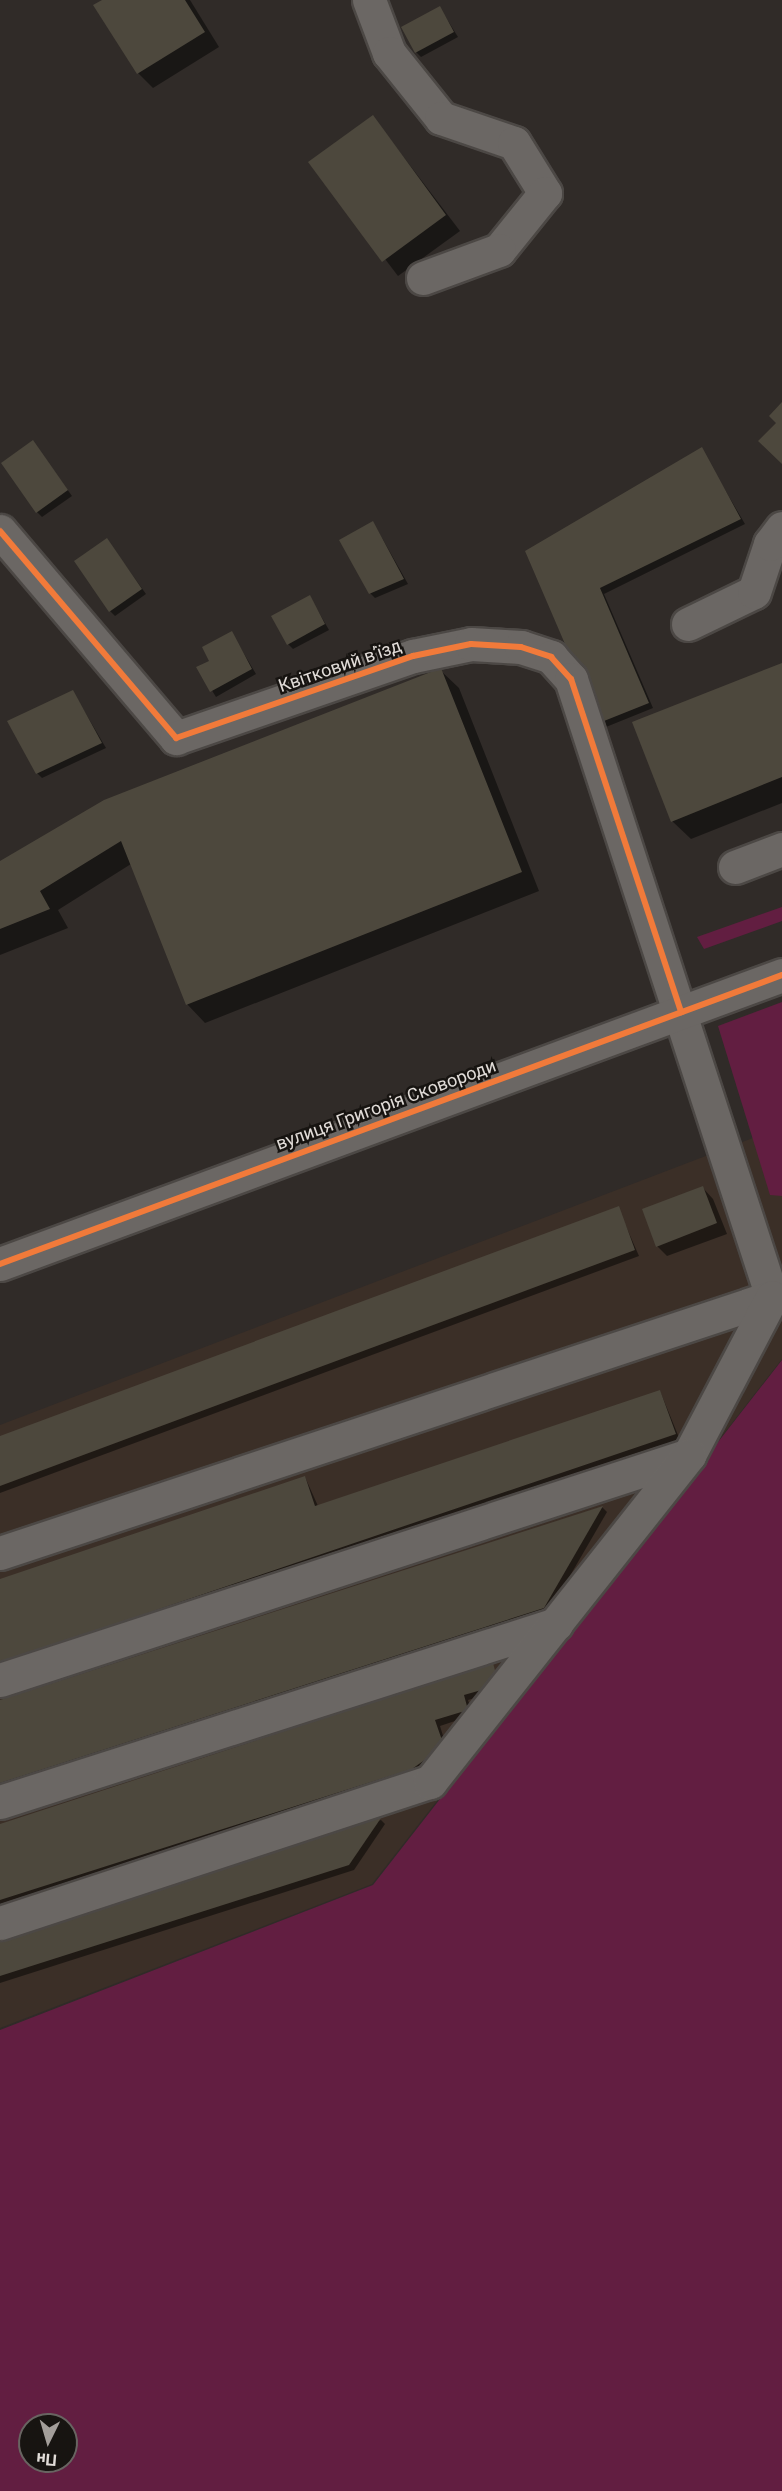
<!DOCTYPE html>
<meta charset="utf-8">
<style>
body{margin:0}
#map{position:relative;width:782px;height:2491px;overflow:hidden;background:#302b28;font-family:Roboto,sans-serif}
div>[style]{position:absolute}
.built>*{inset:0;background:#3b2f27}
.green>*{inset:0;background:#621e41}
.shadow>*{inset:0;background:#0007}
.building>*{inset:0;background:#4d483d}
.roads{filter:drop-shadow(2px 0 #4c4845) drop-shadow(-2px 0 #4c4845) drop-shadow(0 2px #4c4845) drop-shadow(0 -2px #4c4845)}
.minor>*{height:33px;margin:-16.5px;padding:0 16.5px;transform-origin:16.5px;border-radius:16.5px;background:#6b6764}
.cycleway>*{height:6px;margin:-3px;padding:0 3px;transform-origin:3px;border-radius:3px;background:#f17a3a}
span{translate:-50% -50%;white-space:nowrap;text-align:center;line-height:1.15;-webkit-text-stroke:5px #171411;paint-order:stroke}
.street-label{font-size:18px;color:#e1dcd8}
.north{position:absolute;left:18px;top:2413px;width:60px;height:60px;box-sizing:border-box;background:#171411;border:2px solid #686461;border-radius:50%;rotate:185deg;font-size:16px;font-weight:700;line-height:24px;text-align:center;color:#e1dcd8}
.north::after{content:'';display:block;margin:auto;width:21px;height:27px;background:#a39e9a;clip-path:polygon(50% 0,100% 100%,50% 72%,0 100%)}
</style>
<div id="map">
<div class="built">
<i style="clip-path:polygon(782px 1127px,782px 1359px,372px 1884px,0 2028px,0 1425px)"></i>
</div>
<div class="green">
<i style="clip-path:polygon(782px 907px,782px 921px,704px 949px,697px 937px)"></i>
<i style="clip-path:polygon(782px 1002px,782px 1196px,770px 1195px,718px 1026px)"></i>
<i style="clip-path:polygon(evenodd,782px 1360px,782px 2491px,0 2491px,0 2030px,373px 1885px,782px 1360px,30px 2425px,66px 2425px,66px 2461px,30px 2461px,30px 2425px)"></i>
</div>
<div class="shadow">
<i style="clip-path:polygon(105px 0,190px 0,219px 47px,153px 88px,138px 73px)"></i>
<i style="clip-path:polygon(440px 8px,458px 37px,421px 57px,416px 52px)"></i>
<i style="clip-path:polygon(373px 117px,460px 231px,398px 276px,311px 162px)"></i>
<i style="clip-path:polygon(33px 442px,72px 496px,42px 517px,37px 512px)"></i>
<i style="clip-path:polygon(701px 449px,745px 524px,604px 594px,653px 708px,606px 727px,527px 552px)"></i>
<i style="clip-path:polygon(373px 522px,408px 584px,375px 598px,370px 593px)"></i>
<i style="clip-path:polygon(107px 540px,146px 594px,115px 616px,110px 611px)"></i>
<i style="clip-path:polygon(310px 597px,329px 630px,293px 649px,288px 644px)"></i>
<i style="clip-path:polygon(231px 632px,256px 674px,216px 697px,198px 668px,211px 661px)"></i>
<i style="clip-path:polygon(782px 664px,782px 803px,691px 839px,672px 821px)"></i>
<i style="clip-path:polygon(440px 670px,459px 688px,539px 891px,205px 1023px,187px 1004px,131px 864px,58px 910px,68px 928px,0 955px,0 863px)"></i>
<i style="clip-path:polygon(73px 692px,106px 748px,42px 778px,37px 773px)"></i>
<i style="clip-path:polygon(703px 1188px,713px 1199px,727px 1234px,667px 1256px,657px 1246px)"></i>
<i style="clip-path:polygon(618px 1208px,639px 1256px,0 1493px,0 1437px)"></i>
<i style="clip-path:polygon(660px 1391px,680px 1440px,0 1669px,0 1580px,305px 1477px,318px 1506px)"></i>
<i style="clip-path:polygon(602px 1507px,607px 1512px,549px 1612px,0 1789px,0 1702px)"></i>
<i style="clip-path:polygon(492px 1665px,503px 1690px,468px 1700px,473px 1715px,440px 1726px,448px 1752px,417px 1774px,0 1906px,0 1825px)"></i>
<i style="clip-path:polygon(381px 1820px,385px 1824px,354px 1870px,0 1983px,0 1941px)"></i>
</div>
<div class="building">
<i style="clip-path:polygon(102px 0,185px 0,205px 32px,137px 74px,93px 5px)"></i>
<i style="clip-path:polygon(440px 6px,454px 32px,415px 53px,401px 27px)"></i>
<i style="clip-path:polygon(373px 115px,446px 215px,382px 262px,308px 162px)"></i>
<i style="clip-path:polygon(782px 402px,782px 464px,758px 441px,776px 423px,769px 416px)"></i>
<i style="clip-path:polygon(33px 440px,68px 490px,36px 513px,1px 463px)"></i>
<i style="clip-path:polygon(702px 447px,741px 519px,600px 588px,649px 703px,599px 723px,525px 551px)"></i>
<i style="clip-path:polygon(373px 521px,404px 579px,369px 594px,339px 540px)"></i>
<i style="clip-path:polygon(107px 538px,142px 589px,109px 612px,74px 561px)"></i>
<i style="clip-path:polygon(310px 595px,325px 624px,287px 645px,271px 616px)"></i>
<i style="clip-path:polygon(232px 631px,252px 669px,210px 692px,196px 667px,209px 661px,202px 647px)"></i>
<i style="clip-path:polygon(782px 663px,782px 777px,671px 822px,632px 722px)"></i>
<i style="clip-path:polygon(441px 668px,522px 872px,186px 1005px,121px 841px,40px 891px,50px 909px,0 929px,0 861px,104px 800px)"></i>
<i style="clip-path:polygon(73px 690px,102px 743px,36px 774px,7px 721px)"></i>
<i style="clip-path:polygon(703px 1186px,717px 1223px,656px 1247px,642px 1209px)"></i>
<i style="clip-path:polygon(619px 1206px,635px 1250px,0 1486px,0 1436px)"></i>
<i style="clip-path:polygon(660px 1390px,676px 1434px,0 1663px,0 1579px,305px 1476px,315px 1506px)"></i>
<i style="clip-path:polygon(603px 1506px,544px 1608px,0 1783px,0 1700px)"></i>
<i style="clip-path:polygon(493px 1663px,499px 1685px,464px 1695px,468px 1710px,435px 1720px,444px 1746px,412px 1769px,0 1900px,0 1824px)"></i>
<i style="clip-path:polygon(381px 1818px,349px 1865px,0 1976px,0 1939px)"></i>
</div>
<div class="roads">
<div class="minor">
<i style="left:369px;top:0;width:57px;rotate:69.3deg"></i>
<i style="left:389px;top:53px;width:83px;rotate:51.3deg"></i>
<i style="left:441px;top:118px;width:77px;rotate:18.9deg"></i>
<i style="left:514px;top:143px;width:59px;rotate:58.2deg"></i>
<i style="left:545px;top:193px;width:73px;rotate:128.9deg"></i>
<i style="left:499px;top:250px;width:81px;rotate:159.8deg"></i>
<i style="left:0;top:531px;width:272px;rotate:49.6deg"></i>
<i style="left:176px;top:738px;width:251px;rotate:-19.1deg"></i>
<i style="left:413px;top:656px;width:59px;rotate:-11.7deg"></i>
<i style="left:471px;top:644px;width:50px;rotate:3.4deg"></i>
<i style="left:521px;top:647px;width:32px;rotate:18deg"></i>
<i style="left:551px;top:657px;width:30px;rotate:48deg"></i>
<i style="left:571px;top:679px;width:650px;rotate:71.98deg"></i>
<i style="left:772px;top:1297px;width:813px;rotate:161.65deg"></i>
<i style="left:688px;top:624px;width:73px;rotate:-25.9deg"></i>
<i style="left:754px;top:592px;width:51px;rotate:-71.6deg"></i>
<i style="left:770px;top:544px;width:20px;rotate:-53deg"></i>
<i style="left:735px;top:867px;width:50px;rotate:-21deg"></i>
<i style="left:0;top:1264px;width:834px;rotate:-20.28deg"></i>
<i style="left:0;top:1680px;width:725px;rotate:-18.08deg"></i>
<i style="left:689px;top:1455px;width:178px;rotate:-62.3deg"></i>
<i style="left:0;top:1802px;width:584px;rotate:-17.75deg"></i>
<i style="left:0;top:1923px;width:453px;rotate:-18.2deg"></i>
<i style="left:430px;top:1782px;width:417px;rotate:-51.6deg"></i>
</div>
</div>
<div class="cycleway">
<i style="left:0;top:531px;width:272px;rotate:49.6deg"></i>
<i style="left:176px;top:738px;width:251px;rotate:-19.1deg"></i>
<i style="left:413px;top:656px;width:59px;rotate:-11.7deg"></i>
<i style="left:471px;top:644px;width:50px;rotate:3.4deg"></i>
<i style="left:521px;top:647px;width:32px;rotate:18deg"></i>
<i style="left:551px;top:657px;width:30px;rotate:48deg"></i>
<i style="left:571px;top:679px;width:351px;rotate:71.7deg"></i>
<i style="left:0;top:1264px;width:834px;rotate:-20.28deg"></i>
</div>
<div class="street-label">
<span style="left:340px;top:666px;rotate:-19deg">Квітковий в’їзд</span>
<span style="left:386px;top:1105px;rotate:-20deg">вулиця Григорія Сковороди</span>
</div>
<div class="north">Пн</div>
</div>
